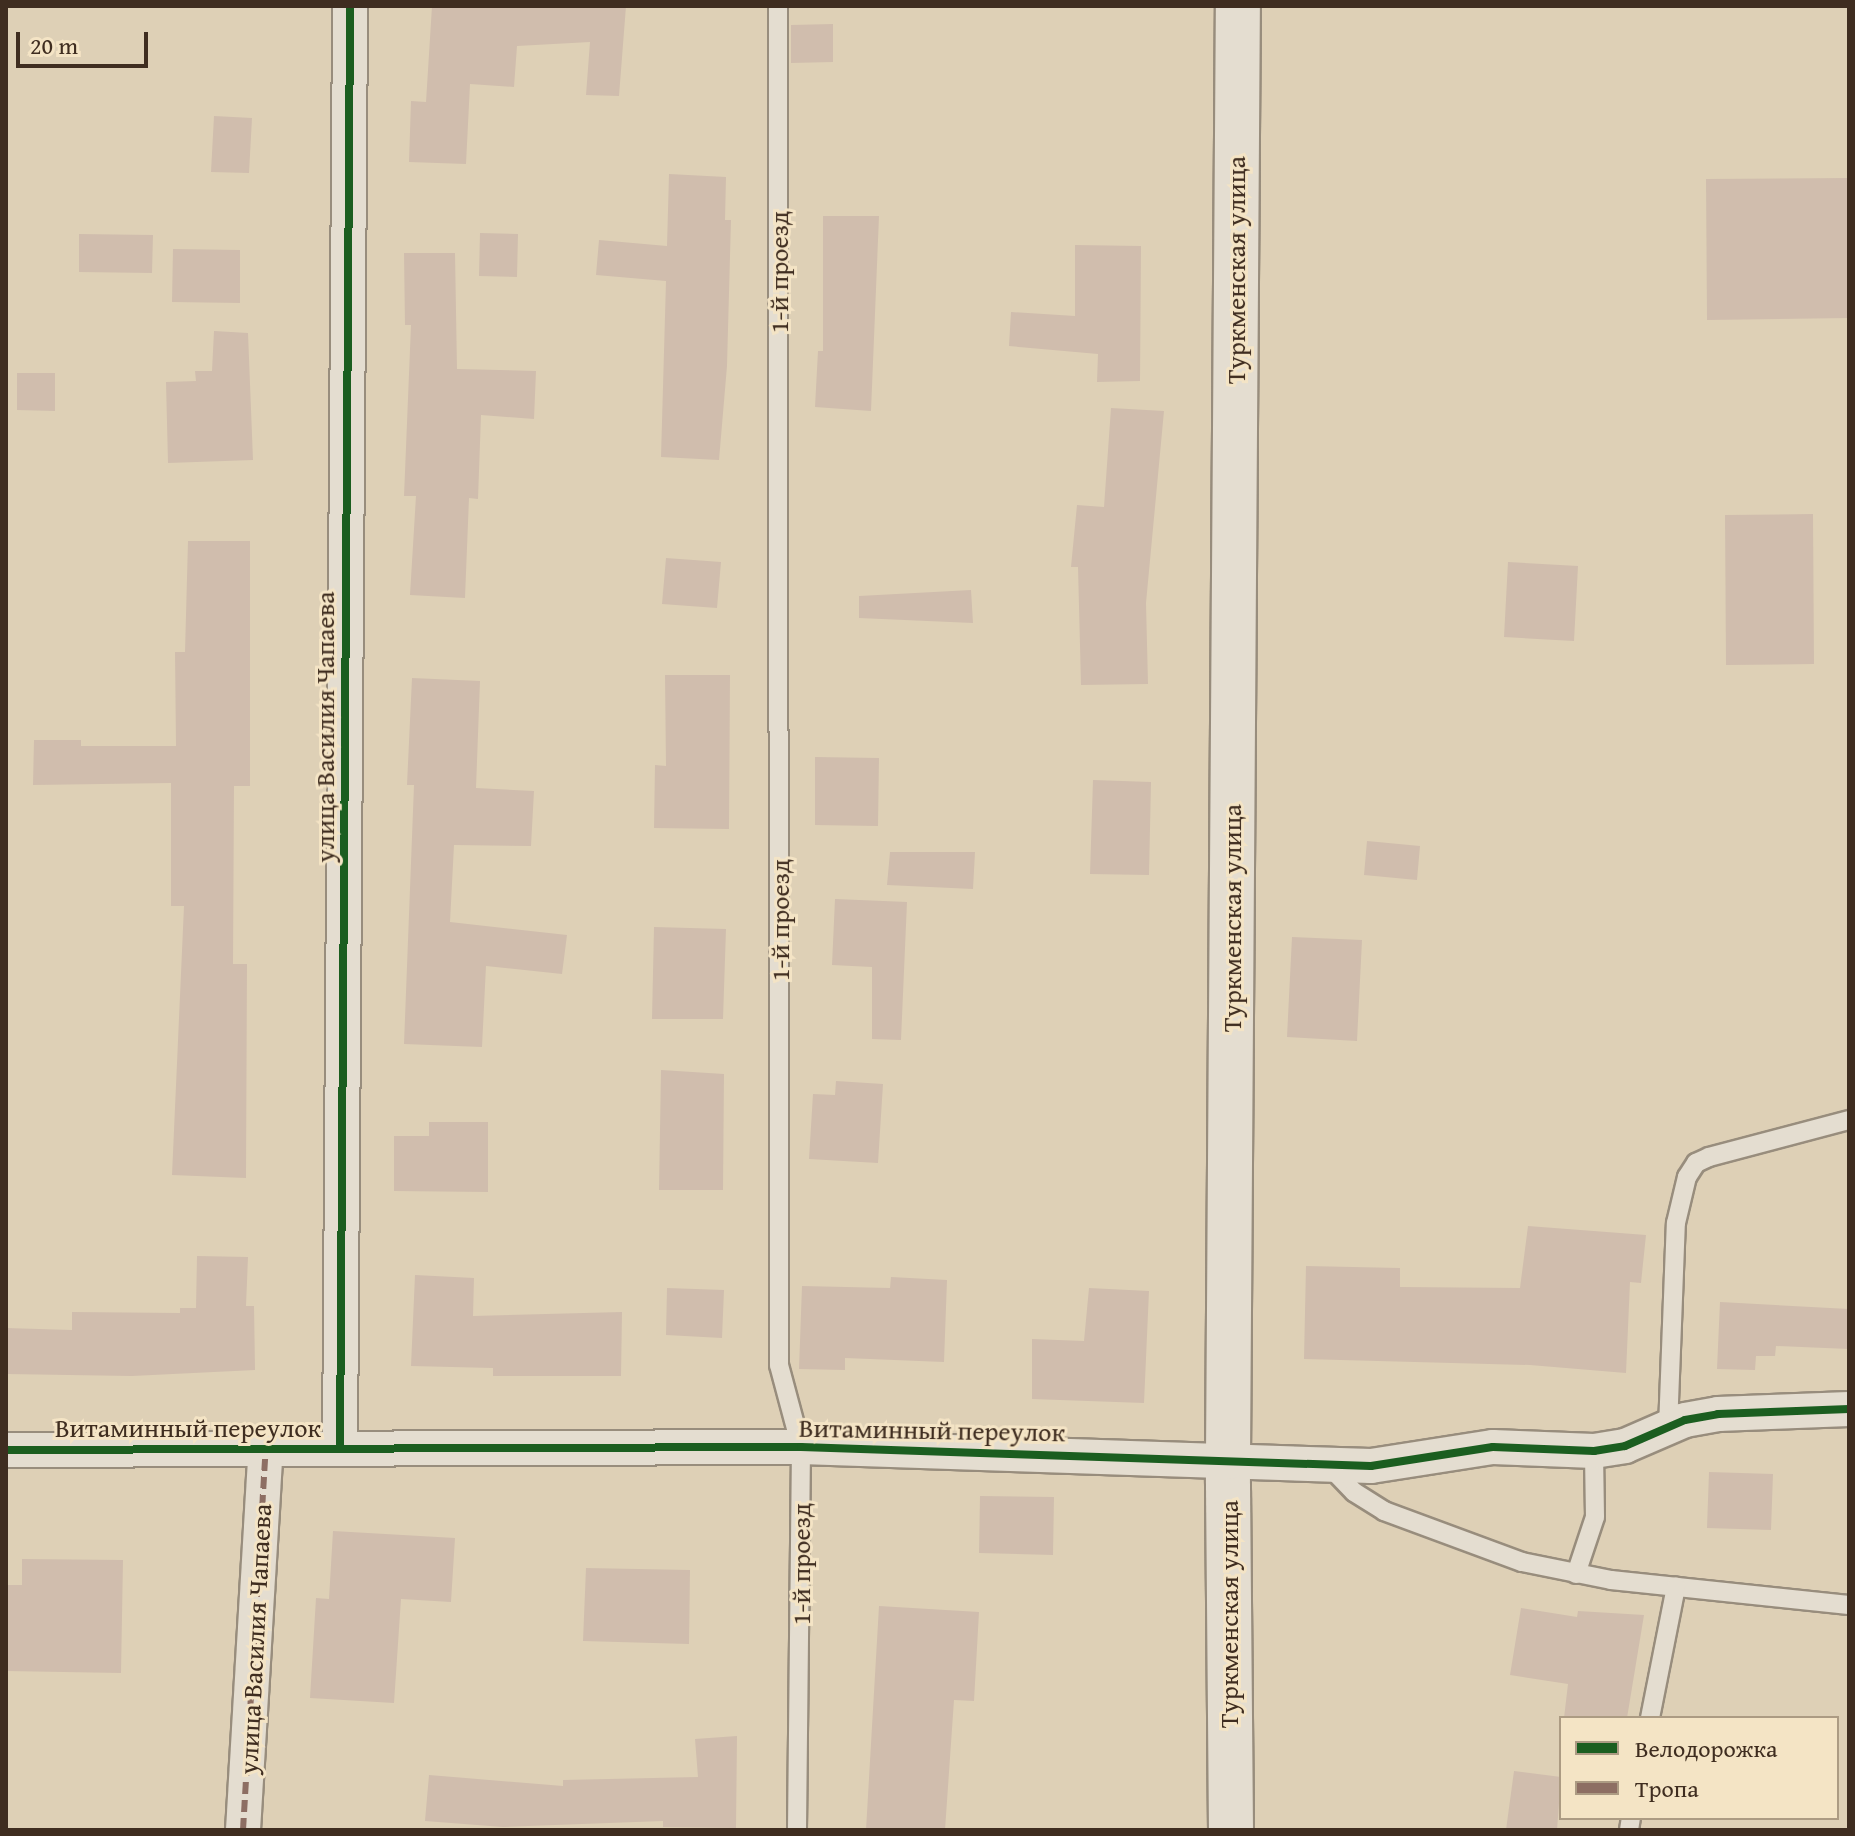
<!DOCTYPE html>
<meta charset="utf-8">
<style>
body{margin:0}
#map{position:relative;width:1855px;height:1836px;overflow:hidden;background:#ded0b6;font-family:"Gentium Book Plus",serif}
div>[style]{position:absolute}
.building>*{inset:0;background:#d0bdad}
.roads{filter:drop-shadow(2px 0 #988d7d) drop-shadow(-2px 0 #988d7d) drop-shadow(0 2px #988d7d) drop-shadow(0 -2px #988d7d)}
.lane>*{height:18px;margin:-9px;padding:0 9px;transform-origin:9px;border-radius:9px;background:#e4ddd0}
.street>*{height:34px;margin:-17px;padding:0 17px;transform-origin:17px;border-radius:17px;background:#e4ddd0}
.secondary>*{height:44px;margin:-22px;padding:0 22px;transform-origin:22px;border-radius:22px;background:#e4ddd0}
.quiet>*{height:6px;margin-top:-3px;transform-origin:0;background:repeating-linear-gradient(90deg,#8d6e63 0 12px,transparent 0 18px)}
.cycleway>*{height:8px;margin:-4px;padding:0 4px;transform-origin:4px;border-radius:4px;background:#1b5e20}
span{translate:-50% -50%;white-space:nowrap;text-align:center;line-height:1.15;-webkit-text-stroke:6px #f4e4c5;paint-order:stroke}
.street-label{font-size:26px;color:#3f2d20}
.frame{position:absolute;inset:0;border:8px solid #3f2d20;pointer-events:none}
.legend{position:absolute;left:1559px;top:1716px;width:280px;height:104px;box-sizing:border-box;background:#f4e4c5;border:2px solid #ac9b83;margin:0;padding:10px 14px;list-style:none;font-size:24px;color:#3f2d20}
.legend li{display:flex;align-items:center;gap:16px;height:40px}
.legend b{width:40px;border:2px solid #ac9b83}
.scale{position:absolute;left:16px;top:32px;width:132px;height:36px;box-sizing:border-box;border:4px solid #3f2d20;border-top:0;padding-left:10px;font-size:24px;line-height:28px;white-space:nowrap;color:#3f2d20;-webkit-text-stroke:6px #f4e4c5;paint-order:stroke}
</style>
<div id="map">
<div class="building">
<i style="clip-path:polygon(432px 6px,626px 6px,619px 96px,586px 95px,590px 42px,517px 46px,514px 87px,470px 84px,466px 164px,409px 162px,411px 101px,426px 102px)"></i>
<i style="clip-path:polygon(833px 24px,833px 62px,791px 63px,791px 25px)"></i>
<i style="clip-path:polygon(214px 116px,252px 118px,249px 173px,211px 172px)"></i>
<i style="clip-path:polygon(669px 174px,726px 177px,725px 220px,731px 220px,727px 366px,719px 460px,661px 457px,666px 281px,596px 275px,599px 240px,667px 246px)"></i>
<i style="clip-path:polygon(1849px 178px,1849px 318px,1707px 320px,1706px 179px)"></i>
<i style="clip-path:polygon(823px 216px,879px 216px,871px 411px,815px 407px,818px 351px,823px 351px)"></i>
<i style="clip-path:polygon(480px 233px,518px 234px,517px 277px,479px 276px)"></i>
<i style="clip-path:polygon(79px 234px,153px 235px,152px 273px,79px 272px)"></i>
<i style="clip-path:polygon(1075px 245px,1141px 246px,1140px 381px,1097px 382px,1098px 354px,1009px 346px,1011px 312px,1075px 316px)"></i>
<i style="clip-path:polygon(173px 249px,240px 250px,240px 303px,172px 302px)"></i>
<i style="clip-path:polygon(404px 253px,455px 253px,457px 369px,536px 371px,534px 419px,481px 415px,478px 499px,469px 498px,465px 598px,410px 595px,416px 496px,404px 496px,411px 325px,405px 325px)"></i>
<i style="clip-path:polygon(214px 331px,248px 333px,253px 460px,168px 463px,166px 382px,196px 381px,195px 371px,212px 371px)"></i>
<i style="clip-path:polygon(17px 373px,55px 373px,55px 411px,17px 410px)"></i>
<i style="clip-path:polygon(1111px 408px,1164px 411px,1146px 603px,1148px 684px,1081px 685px,1078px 567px,1071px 567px,1077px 505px,1104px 507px)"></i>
<i style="clip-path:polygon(1813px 514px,1814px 664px,1726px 665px,1725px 515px)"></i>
<i style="clip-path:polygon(188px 541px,250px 541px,250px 786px,234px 786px,233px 964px,247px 964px,246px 1178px,172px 1175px,184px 906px,171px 906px,171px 783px,33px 785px,34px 740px,81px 740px,81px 746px,176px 746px,175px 652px,185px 652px)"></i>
<i style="clip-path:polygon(666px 558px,721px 562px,717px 608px,662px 604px)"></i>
<i style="clip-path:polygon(1508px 562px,1578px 566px,1574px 641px,1504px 637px)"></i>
<i style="clip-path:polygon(971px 590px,973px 623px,859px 618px,859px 596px)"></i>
<i style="clip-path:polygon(665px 675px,730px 675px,729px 829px,654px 828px,655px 765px,666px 766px)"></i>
<i style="clip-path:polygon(412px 678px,480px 681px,476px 788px,534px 791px,531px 846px,454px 845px,450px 922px,567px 935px,562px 974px,486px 966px,482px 1047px,404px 1044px,414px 785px,407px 785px)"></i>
<i style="clip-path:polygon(815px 757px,879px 758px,878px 826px,815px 825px)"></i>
<i style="clip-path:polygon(1093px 780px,1151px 782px,1149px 875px,1090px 874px)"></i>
<i style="clip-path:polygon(1367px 841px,1420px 846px,1417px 880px,1364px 875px)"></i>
<i style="clip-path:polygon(890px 852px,975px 852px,973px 889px,887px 885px)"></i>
<i style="clip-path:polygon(835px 899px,907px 902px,901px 1040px,872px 1039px,872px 967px,832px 965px)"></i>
<i style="clip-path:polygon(654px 927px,726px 929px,723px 1019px,652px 1019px)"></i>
<i style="clip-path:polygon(1292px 937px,1362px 940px,1357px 1041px,1287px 1037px)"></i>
<i style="clip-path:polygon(661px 1070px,724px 1074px,723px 1190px,659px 1190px)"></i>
<i style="clip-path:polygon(836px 1081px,883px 1084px,878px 1163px,809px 1159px,813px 1094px,835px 1095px)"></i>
<i style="clip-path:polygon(429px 1122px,488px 1122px,488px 1192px,394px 1191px,394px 1136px,429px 1136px)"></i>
<i style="clip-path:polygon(1528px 1226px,1646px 1235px,1641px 1283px,1630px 1282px,1626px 1373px,1530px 1365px,1304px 1359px,1306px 1266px,1400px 1268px,1400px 1287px,1520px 1288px)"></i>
<i style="clip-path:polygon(197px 1256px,248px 1257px,246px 1306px,254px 1306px,255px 1370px,132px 1376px,6px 1374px,6px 1328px,72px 1330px,72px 1312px,180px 1313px,180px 1308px,196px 1308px)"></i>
<i style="clip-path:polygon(415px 1275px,474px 1278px,473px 1316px,622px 1312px,621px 1376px,493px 1376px,493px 1368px,411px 1366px)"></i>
<i style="clip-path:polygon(891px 1277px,947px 1280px,944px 1362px,845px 1358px,845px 1370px,799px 1369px,802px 1286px,890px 1288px)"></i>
<i style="clip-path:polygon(667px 1288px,724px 1290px,722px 1338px,666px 1335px)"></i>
<i style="clip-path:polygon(1089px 1288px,1149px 1291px,1144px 1403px,1032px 1399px,1032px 1339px,1084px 1341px)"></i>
<i style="clip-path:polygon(1720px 1302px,1849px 1309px,1849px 1349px,1776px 1346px,1775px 1356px,1756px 1356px,1755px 1370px,1717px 1369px)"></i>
<i style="clip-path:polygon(1709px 1472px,1773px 1474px,1771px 1530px,1707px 1528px)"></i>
<i style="clip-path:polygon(980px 1496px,1054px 1497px,1053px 1555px,979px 1553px)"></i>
<i style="clip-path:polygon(333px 1531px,455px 1538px,451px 1602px,401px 1599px,394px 1703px,310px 1698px,316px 1598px,329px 1599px)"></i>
<i style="clip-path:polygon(22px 1559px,123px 1560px,121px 1673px,6px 1671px,6px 1585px,22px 1585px)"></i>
<i style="clip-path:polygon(586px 1568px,690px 1570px,689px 1644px,583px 1641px)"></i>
<i style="clip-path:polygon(879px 1606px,979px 1612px,974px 1701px,954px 1700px,945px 1830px,866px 1830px)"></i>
<i style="clip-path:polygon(1521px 1608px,1577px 1617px,1578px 1611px,1644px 1615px,1627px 1718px,1564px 1718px,1568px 1684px,1510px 1675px)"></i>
<i style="clip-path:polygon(737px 1736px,736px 1828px,663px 1827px,663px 1821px,503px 1827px,425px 1821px,429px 1775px,563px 1786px,563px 1780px,698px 1777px,695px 1739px)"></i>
<i style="clip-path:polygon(1514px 1771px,1561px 1777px,1557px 1830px,1506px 1830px)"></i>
</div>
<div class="roads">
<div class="lane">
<i style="left:778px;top:6px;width:1359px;rotate:89.96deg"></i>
<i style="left:779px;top:1365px;width:85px;rotate:75deg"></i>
<i style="left:801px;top:1447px;width:383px;rotate:90.6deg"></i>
<i style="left:1668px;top:1428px;width:205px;rotate:-87.8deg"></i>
<i style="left:1676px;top:1223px;width:47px;rotate:-76.6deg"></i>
<i style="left:1687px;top:1177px;width:17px;rotate:-57deg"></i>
<i style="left:1696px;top:1163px;width:14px;rotate:-25deg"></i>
<i style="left:1709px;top:1157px;width:145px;rotate:-14.8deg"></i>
<i style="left:1329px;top:1466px;width:36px;rotate:46deg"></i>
<i style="left:1354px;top:1492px;width:36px;rotate:32deg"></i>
<i style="left:1384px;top:1511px;width:147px;rotate:20.3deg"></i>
<i style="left:1522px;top:1562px;width:91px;rotate:11.4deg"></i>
<i style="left:1611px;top:1580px;width:239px;rotate:6deg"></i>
<i style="left:1576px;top:1574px;width:60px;rotate:-71.6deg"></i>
<i style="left:1595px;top:1517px;width:66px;rotate:-90.9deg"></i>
<i style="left:1650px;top:1718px;width:134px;rotate:-78.8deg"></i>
<i style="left:1629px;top:1830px;width:12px;rotate:-81deg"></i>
</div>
<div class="street">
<i style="left:340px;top:1448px;width:1442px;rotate:-89.6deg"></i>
<i style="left:6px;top:1450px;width:795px;rotate:-0.22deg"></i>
<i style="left:801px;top:1447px;width:570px;rotate:1.91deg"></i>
<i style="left:1371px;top:1466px;width:123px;rotate:-8.9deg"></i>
<i style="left:1493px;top:1447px;width:101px;rotate:2.3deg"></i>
<i style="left:1594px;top:1451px;width:31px;rotate:-9deg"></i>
<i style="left:1625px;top:1446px;width:65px;rotate:-23.4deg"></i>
<i style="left:1685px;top:1420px;width:34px;rotate:-10deg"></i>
<i style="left:1718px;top:1414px;width:131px;rotate:-2.2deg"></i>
<i style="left:243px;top:1830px;width:384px;rotate:-86.6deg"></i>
</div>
<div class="secondary">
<i style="left:1231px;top:1830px;width:373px;rotate:-90.5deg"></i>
<i style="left:1228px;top:1457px;width:1451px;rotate:-89.61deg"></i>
</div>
</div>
<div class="quiet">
<i style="left:243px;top:1830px;width:384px;rotate:-86.6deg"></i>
</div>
<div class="cycleway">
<i style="left:340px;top:1448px;width:1442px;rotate:-89.6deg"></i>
<i style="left:6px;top:1450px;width:795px;rotate:-0.22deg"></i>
<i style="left:801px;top:1447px;width:570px;rotate:1.91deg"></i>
<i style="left:1371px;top:1466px;width:123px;rotate:-8.9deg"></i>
<i style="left:1493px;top:1447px;width:101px;rotate:2.3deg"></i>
<i style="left:1594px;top:1451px;width:31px;rotate:-9deg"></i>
<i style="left:1625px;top:1446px;width:65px;rotate:-23.4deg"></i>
<i style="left:1685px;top:1420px;width:34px;rotate:-10deg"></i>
<i style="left:1718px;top:1414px;width:131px;rotate:-2.2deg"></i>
</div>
<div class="street-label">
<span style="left:1236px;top:270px;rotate:-90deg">Туркменская улица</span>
<span style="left:779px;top:272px;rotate:-90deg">1-й проезд</span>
<span style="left:325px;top:727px;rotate:-90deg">улица Василия Чапаева</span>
<span style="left:1232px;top:918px;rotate:-90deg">Туркменская улица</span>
<span style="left:780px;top:920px;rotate:-90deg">1-й проезд</span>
<span style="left:188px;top:1428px">Витаминный переулок</span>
<span style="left:932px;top:1430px;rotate:1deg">Витаминный переулок</span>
<span style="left:801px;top:1564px;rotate:-90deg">1-й проезд</span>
<span style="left:1229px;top:1614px;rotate:-90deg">Туркменская улица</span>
<span style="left:255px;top:1639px;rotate:-87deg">улица Василия Чапаева</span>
</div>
<div class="frame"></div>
<ul class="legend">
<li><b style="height:10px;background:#1b5e20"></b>Велодорожка</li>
<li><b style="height:10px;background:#8d6e63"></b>Тропа</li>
</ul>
<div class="scale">20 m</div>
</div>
